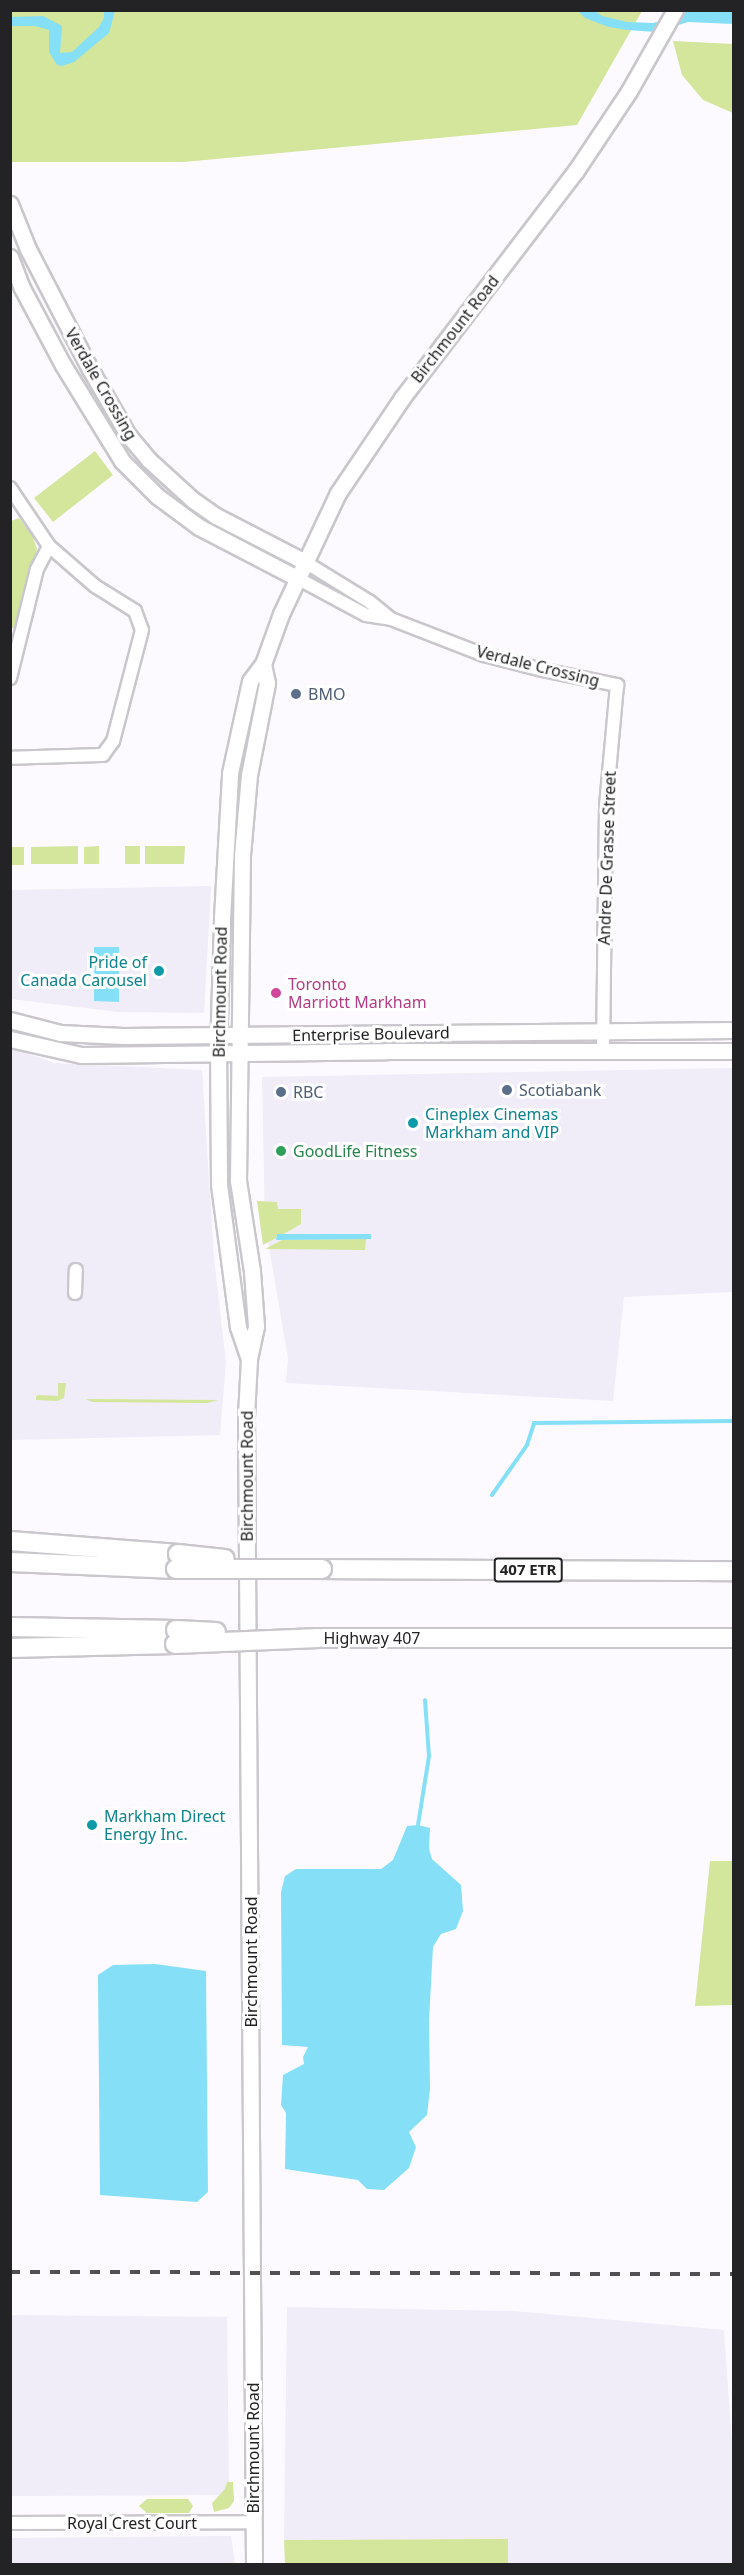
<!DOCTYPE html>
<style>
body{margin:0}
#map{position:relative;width:744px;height:2575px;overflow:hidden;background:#fcfaff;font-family:"Noto Sans",sans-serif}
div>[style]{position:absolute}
.built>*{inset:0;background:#f0ecf8}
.green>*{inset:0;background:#d4e59c}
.water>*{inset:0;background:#85dff7}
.stream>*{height:4px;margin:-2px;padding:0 2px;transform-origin:2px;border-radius:2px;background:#85dff7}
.roads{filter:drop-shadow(2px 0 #c9c7cc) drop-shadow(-2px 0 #c9c7cc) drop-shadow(0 2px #c9c7cc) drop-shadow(0 -2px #c9c7cc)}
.minor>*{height:12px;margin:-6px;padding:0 6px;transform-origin:6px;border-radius:6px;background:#fff}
.major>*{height:15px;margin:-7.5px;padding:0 7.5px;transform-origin:7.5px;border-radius:7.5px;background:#fff}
.highway>*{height:18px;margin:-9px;padding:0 9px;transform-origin:9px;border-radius:9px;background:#fff}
.rail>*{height:4px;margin-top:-2px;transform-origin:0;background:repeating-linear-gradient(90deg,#515053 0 10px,transparent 0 20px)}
.bridges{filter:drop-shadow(2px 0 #c9c7cc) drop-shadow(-2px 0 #c9c7cc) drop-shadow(0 2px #c9c7cc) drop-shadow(0 -2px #c9c7cc)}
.highway-bridge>*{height:18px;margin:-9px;padding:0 9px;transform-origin:9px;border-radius:9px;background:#fff}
.dots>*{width:16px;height:16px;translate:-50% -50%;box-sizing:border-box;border:3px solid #fff;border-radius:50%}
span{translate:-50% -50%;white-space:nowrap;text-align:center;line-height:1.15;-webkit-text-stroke:6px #fff;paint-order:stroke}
.shield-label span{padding:2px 4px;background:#fff;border:2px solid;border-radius:4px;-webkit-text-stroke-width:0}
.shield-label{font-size:15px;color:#232325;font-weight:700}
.street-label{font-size:16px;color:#232325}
.service-label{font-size:16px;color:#4e5e75}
.left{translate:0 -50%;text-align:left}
.culture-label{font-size:16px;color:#0d838f}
.right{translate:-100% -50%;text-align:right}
.hotel-label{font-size:16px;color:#b23c85}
.leisure-label{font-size:16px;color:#27864d}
.frame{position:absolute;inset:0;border:12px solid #232325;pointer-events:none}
</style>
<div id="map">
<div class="built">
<i style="clip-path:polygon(211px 886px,204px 1013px,119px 1012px,11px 999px,10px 890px)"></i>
<i style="clip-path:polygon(10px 1047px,54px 1063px,202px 1070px,214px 1258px,226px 1362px,220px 1435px,11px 1440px)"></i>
<i style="clip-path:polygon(733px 1068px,733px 1292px,624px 1297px,613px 1401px,286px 1383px,288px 1358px,265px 1224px,262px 1077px)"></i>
<i style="clip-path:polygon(287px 2307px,514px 2311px,724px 2330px,733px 2459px,733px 2564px,508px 2564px,507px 2539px,284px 2540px)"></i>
<i style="clip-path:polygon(11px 2315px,227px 2317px,229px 2495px,11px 2496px)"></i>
<i style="clip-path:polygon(231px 2536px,235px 2564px,11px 2564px,11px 2538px)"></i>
</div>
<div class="green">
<i style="clip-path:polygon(10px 11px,642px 11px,577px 125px,184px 162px,11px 162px)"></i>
<i style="clip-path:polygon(673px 41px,733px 44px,733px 113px,703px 100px,682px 75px)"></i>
<i style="clip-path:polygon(95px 451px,113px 475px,53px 522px,34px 498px)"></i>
<i style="clip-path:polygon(19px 518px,32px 535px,37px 549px,16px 628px,11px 628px,11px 521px)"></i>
<i style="clip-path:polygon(78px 846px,78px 864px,31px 864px,31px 847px)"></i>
<i style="clip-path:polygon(99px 846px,99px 864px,84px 864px,84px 847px)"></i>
<i style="clip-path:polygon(125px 846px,140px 846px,140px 864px,125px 864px)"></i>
<i style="clip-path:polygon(145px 846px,185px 846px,184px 864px,145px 864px)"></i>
<i style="clip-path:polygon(11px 847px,24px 847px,24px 865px,11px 865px)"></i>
<i style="clip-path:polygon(257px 1201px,277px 1202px,278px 1209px,301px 1209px,301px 1224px,282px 1235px,277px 1235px,276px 1238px,263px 1245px)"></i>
<i style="clip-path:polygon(366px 1239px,365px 1250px,265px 1249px,282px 1240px)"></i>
<i style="clip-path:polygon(58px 1383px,66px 1383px,64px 1398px,57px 1401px,36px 1400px,36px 1396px,39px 1395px,58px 1396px)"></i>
<i style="clip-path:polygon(86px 1399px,218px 1400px,208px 1403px,92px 1402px)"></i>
<i style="clip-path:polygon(710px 1861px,733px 1861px,733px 2005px,695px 2006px)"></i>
<i style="clip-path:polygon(227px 2482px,233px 2482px,234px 2501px,229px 2508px,214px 2512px,212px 2503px,225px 2489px)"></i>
<i style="clip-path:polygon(147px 2499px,188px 2499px,193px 2506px,189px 2513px,147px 2513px,139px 2506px)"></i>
<i style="clip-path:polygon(508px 2539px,508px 2564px,285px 2564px,284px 2540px)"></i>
</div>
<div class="water">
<i style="clip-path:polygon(104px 11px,115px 11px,109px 33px,74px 62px,62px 66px,57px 65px,49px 52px,49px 30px,35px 26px,11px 26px,11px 17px,43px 16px,62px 26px,60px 53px,72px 52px,99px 27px,104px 18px)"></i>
<i style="clip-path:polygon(578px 11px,595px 11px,602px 16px,627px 22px,653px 23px,673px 18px,688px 11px,732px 11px,733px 24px,688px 22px,656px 32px,627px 30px,609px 27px,585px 18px)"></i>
<i style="clip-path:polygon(94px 947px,119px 947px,119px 1002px,94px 1001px)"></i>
<i style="clip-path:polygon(277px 1234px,371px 1234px,371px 1239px,276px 1240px)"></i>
<i style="clip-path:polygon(418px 1825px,430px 1828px,429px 1849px,432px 1859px,461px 1885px,463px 1911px,456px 1929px,441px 1934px,433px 1947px,429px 2020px,430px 2089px,427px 2115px,409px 2132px,416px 2147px,409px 2168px,384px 2190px,367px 2189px,358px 2180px,285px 2169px,286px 2113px,281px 2105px,283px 2075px,304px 2064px,303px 2057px,308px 2047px,282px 2045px,281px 1892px,285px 1876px,296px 1869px,381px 1869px,393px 1860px,407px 1826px)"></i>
<i style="clip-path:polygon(155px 1964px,206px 1971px,208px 2192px,197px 2202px,100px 2195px,98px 1975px,113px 1965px)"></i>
</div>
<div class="stream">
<i style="left:492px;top:1495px;width:61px;rotate:-55deg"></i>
<i style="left:527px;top:1445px;width:23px;rotate:-72deg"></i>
<i style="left:534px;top:1423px;width:200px;rotate:-0.6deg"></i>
<i style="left:418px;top:1825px;width:70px;rotate:-80.9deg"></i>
<i style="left:429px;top:1756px;width:56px;rotate:-94.1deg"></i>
</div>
<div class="roads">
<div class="minor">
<i style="left:10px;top:488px;width:70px;rotate:56.1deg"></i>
<i style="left:49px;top:546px;width:61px;rotate:41deg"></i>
<i style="left:95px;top:586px;width:47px;rotate:32deg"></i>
<i style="left:135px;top:611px;width:20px;rotate:70deg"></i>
<i style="left:142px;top:630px;width:115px;rotate:104.6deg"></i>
<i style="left:113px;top:741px;width:17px;rotate:126deg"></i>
<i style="left:103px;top:755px;width:93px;rotate:178.2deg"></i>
<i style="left:305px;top:562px;width:76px;rotate:31.6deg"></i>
<i style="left:370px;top:602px;width:26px;rotate:39deg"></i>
<i style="left:297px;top:578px;width:78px;rotate:28.2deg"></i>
<i style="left:366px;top:615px;width:25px;rotate:9deg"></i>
<i style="left:391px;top:619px;width:100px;rotate:21.2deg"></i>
<i style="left:484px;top:655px;width:61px;rotate:14.3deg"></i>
<i style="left:543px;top:670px;width:76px;rotate:11.5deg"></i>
<i style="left:617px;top:685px;width:122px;rotate:95.2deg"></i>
<i style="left:606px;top:807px;width:244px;rotate:90.7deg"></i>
<i style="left:10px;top:678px;width:112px;rotate:-76.1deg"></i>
<i style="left:37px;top:569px;width:26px;rotate:-62deg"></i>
<i style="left:75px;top:1293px;width:23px;rotate:-88deg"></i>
<i style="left:10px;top:2523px;width:244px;rotate:-0.2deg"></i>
</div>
<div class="major">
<i style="left:10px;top:204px;width:48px;rotate:68.2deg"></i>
<i style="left:28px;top:249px;width:135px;rotate:62.7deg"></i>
<i style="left:90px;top:369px;width:76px;rotate:60.1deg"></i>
<i style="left:128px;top:435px;width:33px;rotate:50deg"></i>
<i style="left:149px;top:460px;width:59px;rotate:42.3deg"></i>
<i style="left:193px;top:500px;width:28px;rotate:35deg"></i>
<i style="left:216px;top:516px;width:100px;rotate:27.3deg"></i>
<i style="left:10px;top:257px;width:33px;rotate:69deg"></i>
<i style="left:22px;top:288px;width:87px;rotate:62deg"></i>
<i style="left:63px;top:365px;width:113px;rotate:58.4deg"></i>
<i style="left:122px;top:461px;width:49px;rotate:45deg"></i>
<i style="left:157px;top:496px;width:52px;rotate:36.4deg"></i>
<i style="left:199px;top:527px;width:110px;rotate:27.5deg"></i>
<i style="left:10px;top:1020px;width:52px;rotate:14.6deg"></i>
<i style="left:60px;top:1033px;width:63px;rotate:2.7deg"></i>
<i style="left:123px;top:1036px;width:611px;rotate:-0.56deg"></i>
<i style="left:10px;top:1039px;width:73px;rotate:12.7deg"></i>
<i style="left:81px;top:1055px;width:306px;rotate:-0.7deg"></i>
<i style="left:387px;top:1051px;width:347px"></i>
<i style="left:249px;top:1359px;width:34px;rotate:-109deg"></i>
<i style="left:238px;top:1327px;width:144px;rotate:-97.6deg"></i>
<i style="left:219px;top:1184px;width:130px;rotate:-90.4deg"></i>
<i style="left:218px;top:1054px;width:136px;rotate:-88.3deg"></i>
<i style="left:222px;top:918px;width:145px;rotate:-86.8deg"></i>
<i style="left:230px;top:773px;width:94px;rotate:-77.7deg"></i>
<i style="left:250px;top:681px;width:21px;rotate:-53deg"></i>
<i style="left:263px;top:664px;width:53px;rotate:-70.2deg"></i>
<i style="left:281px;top:614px;width:134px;rotate:-64.8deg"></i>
<i style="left:338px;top:493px;width:115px;rotate:-56deg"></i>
<i style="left:402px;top:398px;width:285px;rotate:-52.6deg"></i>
<i style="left:575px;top:172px;width:97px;rotate:-56.3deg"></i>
<i style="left:629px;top:91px;width:93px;rotate:-60.4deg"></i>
<i style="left:254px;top:2564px;width:1148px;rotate:-90.4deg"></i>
<i style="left:246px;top:1416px;width:57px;rotate:-87deg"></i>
<i style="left:249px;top:1359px;width:34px;rotate:-78deg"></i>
<i style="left:256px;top:1326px;width:55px;rotate:-94.2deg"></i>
<i style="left:252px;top:1271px;width:91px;rotate:-98.8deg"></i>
<i style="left:238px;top:1181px;width:326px;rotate:-89.3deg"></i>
<i style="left:242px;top:855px;width:80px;rotate:-85deg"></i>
<i style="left:249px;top:775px;width:94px;rotate:-78.9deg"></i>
<i style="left:267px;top:683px;width:19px;rotate:-102deg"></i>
</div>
<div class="highway">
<i style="left:10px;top:1541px;width:169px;rotate:4.4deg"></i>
<i style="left:10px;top:1562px;width:166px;rotate:2.4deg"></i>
<i style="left:322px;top:1569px;width:412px;rotate:0.3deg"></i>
<i style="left:10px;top:1627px;width:166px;rotate:1deg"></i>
<i style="left:319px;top:1638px;width:415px"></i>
<i style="left:10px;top:1648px;width:165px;rotate:-1.4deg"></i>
</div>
</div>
<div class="rail">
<i style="left:10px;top:2272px;width:724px;rotate:0.16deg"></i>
</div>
<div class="bridges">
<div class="highway-bridge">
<i style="left:178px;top:1554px;width:47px;rotate:6.1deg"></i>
<i style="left:176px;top:1569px;width:146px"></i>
<i style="left:176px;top:1630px;width:40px;rotate:2.9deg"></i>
<i style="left:175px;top:1644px;width:144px;rotate:-2.4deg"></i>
</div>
</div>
<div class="dots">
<i style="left:296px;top:694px;background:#5c6f8a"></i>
<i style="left:159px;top:971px;background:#0f9aa8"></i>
<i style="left:276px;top:993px;background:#d1479c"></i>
<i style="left:507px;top:1090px;background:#5c6f8a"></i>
<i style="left:281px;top:1092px;background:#5c6f8a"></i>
<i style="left:413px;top:1123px;background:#0f9aa8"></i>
<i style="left:281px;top:1151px;background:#2e9e5b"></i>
<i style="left:92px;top:1825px;background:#0f9aa8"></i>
</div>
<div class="shield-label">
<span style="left:528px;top:1570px">407 ETR</span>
</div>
<div class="street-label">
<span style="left:455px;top:329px;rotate:-52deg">Birchmount Road</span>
<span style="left:101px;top:384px;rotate:60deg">Verdale Crossing</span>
<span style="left:538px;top:666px;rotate:14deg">Verdale Crossing</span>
<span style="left:607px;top:858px;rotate:-88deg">Andre De Grasse Street</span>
<span style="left:220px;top:992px;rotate:-89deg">Birchmount Road</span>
<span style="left:371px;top:1034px;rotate:-1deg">Enterprise Boulevard</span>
<span style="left:247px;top:1476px;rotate:-90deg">Birchmount Road</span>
<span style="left:372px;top:1638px">Highway 407</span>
<span style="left:251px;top:1962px;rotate:-90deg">Birchmount Road</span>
<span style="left:253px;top:2448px;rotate:-90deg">Birchmount Road</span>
<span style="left:132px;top:2523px">Royal Crest Court</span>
</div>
<div class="service-label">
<span class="left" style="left:308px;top:694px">BMO</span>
<span class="left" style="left:519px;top:1090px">Scotiabank</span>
<span class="left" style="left:293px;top:1092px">RBC</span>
</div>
<div class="culture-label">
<span class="right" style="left:147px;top:971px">Pride of<br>Canada Carousel</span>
<span class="left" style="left:425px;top:1123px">Cineplex Cinemas<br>Markham and VIP</span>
<span class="left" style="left:104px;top:1825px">Markham Direct<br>Energy Inc.</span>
</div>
<div class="hotel-label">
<span class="left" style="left:288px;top:993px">Toronto<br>Marriott Markham</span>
</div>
<div class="leisure-label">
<span class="left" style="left:293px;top:1151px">GoodLife Fitness</span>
</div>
<div class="frame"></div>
</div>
